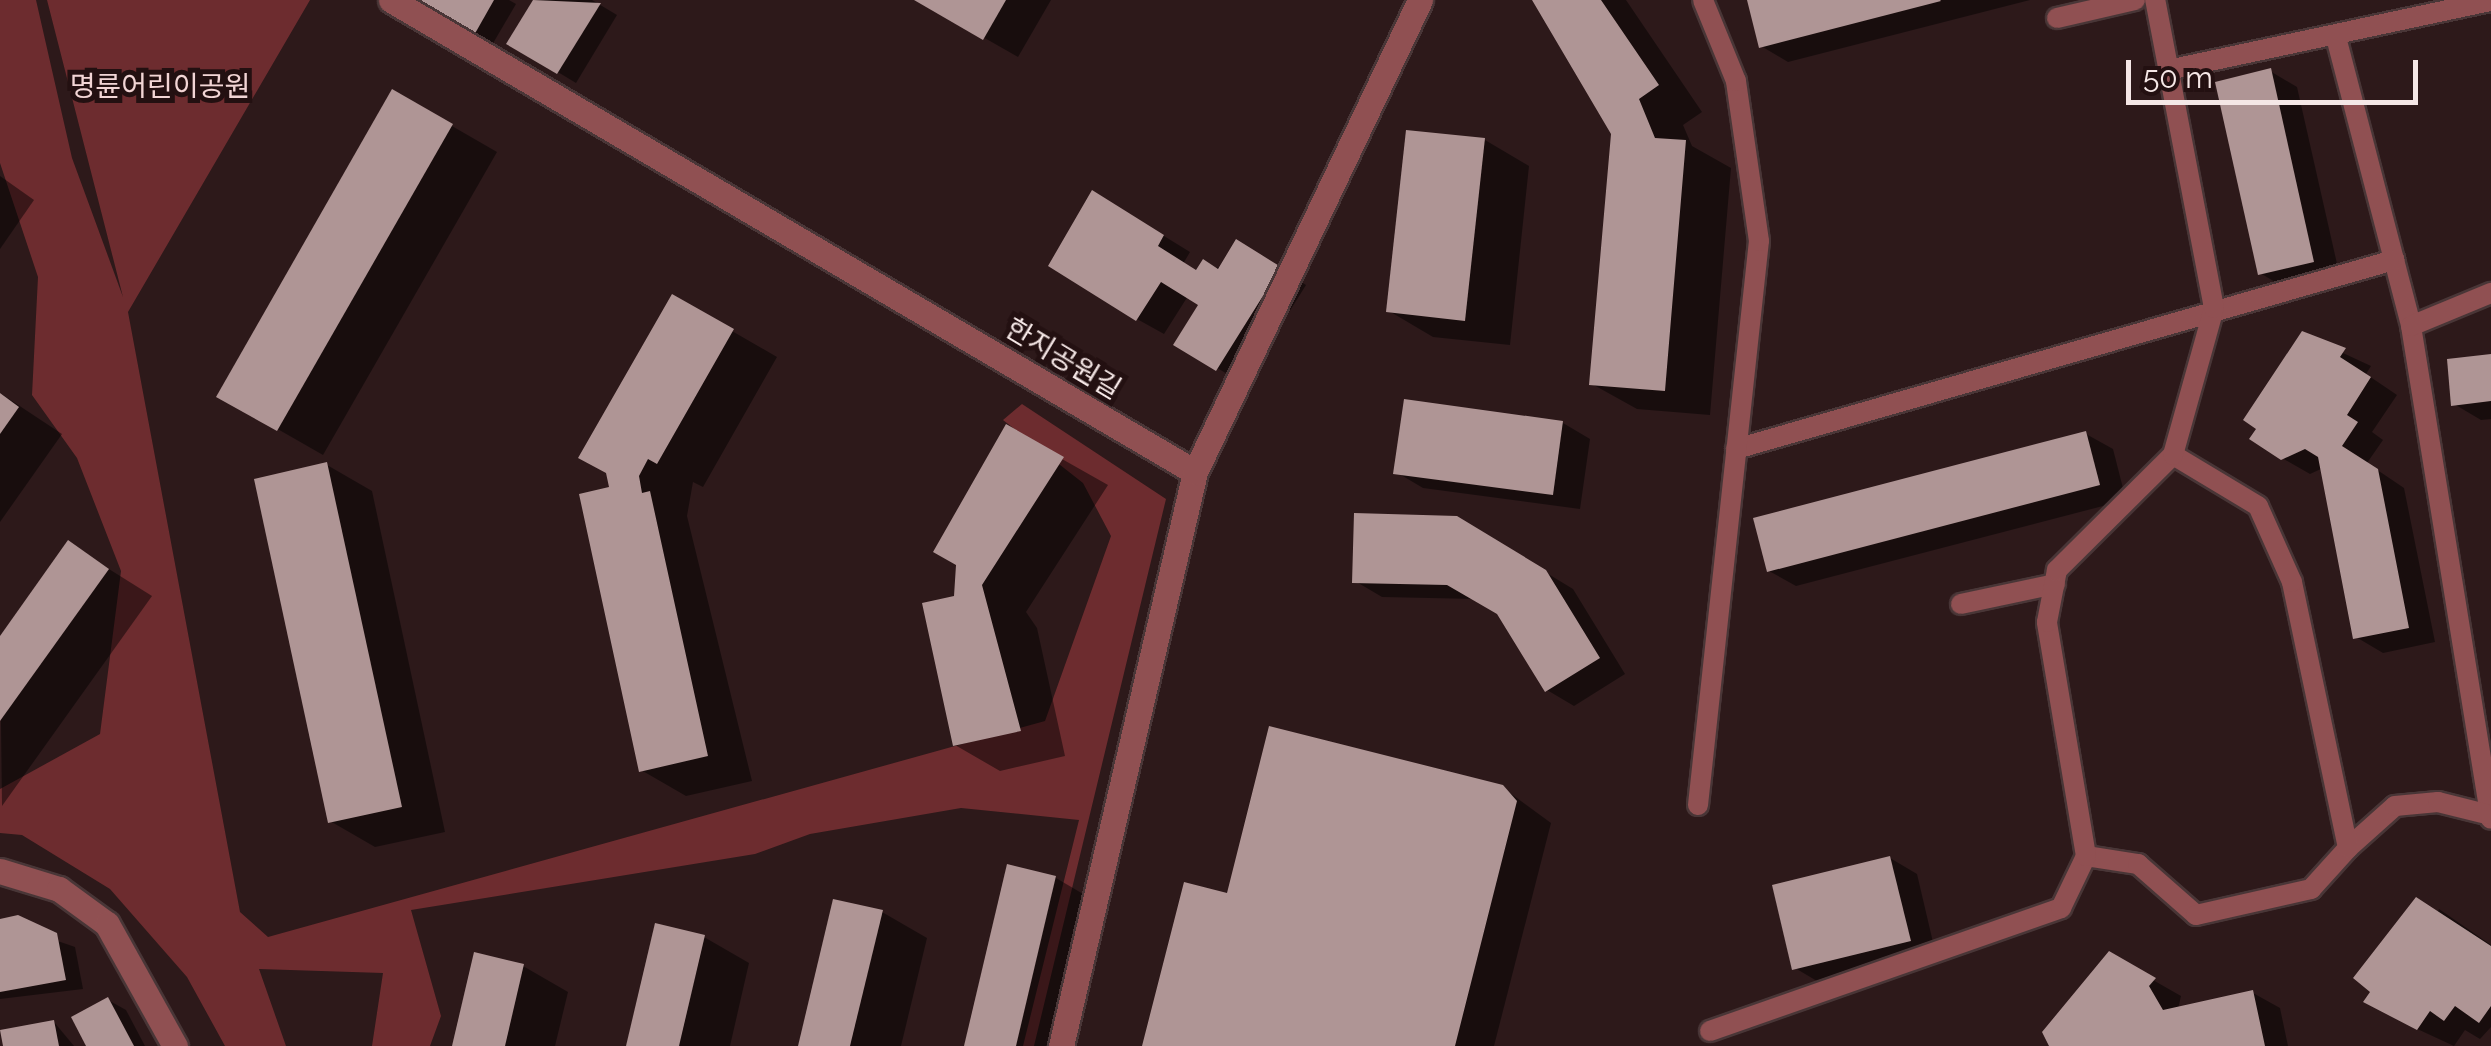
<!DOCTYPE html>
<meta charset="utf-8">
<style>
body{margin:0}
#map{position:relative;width:2491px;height:1046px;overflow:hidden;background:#2d191a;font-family:Raleway,"Noto Sans KR",sans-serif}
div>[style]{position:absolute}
.green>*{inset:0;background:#6d2c2f}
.shadow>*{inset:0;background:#0007}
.building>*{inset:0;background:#af9595}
.roads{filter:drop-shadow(2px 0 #493637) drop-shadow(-2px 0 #493637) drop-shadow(0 2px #493637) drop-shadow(0 -2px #493637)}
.service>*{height:20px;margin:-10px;padding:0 10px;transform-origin:10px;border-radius:10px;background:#905052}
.minor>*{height:25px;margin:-12.5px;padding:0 12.5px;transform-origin:12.5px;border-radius:12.5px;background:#905052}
span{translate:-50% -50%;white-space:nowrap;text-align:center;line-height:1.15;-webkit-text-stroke:10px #231011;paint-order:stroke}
.park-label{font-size:28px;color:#f2d5d5}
.street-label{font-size:28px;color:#f5e7e6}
.scale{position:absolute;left:2126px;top:60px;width:292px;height:45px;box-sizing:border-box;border:5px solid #f5e7e6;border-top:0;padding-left:12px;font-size:30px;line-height:35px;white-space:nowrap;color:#f5e7e6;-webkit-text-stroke:8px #231011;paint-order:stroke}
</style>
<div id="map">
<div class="green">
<i style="clip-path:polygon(0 0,36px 0,72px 158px,123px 297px,47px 0,310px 0,128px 312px,240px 912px,268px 937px,1045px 721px,1111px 536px,1083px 483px,1003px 420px,1022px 404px,1166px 499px,1034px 1046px,1023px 1046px,1079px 820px,961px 808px,810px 834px,755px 854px,411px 910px,441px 1016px,430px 1046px,372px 1046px,383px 973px,259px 969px,286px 1046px,225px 1046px,187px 977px,110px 889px,22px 835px,0 833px,0 789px,100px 734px,121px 571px,77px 458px,32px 395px,38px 277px,0 163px)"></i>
</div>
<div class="shadow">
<i style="clip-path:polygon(413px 0,509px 0,516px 4px,492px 45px)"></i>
<i style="clip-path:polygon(536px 0,592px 0,617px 15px,576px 83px,510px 43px)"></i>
<i style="clip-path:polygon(918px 0,1051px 0,1018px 57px)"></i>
<i style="clip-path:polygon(1533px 0,1626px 0,1702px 112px,1683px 125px,1692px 146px,1731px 168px,1710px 415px,1637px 409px,1592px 384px,1613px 133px)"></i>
<i style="clip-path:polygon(1749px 0,2030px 0,1788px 62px,1761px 46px)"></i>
<i style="clip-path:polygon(2270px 71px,2297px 87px,2340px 277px,2287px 289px,2260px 273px)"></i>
<i style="clip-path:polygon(393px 92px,497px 152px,323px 455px,220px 396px)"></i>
<i style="clip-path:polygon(1485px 140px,1529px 166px,1510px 345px,1433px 337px,1389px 311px)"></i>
<i style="clip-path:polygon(0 176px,34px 200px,0 249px)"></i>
<i style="clip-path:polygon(1120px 209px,1190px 252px,1183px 264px,1196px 272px,1264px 258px,1306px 285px,1244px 384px,1177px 344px,1202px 304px,1188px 296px,1164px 334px,1137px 319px)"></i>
<i style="clip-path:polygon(673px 297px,777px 357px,703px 487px,693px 482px,687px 516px,752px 781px,686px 796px,641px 770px,612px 489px)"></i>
<i style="clip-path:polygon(2302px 334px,2371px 366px,2366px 374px,2397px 395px,2372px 432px,2383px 440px,2367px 463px,2404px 488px,2435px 642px,2383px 653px,2356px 637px,2323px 468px,2310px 474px,2282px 458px)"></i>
<i style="clip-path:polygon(2491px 357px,2491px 419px,2481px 420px,2454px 404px)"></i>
<i style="clip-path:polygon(0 393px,62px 434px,0 522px)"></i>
<i style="clip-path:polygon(1563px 423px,1590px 439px,1580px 509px,1423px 488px,1396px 472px)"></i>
<i style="clip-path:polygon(1007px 428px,1108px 485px,1026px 612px,1037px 628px,1065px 756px,1000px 771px,955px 745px,956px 598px)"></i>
<i style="clip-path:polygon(2086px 434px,2113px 449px,2126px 500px,1796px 586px,1769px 571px)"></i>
<i style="clip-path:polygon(327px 465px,372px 491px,445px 832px,375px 847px,330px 821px)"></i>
<i style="clip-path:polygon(1484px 535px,1573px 589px,1625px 674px,1574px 706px,1547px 690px,1499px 612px,1476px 599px,1382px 597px,1355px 581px)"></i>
<i style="clip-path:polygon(69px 544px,152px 596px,2px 806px,0 641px)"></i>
<i style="clip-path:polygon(1502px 787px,1551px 823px,1494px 1046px,1144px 1046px)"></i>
<i style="clip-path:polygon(1890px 858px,1917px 874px,1936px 955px,1822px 984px,1795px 968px)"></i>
<i style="clip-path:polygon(1008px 867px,1056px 878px,1100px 904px,1067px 1046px,966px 1046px)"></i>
<i style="clip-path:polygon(2439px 909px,2491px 945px,2491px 1027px,2480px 1039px,2465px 1030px,2454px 1046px,2400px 1021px)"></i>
<i style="clip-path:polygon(882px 912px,927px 938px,901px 1046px,801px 1046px)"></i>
<i style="clip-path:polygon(0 921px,75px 947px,83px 989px,0 999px)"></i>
<i style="clip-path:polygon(704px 937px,749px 963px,730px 1046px,629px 1046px)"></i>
<i style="clip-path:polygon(2109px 955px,2181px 996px,2178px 1009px,2253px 993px,2280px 1008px,2288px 1046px,2052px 1046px)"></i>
<i style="clip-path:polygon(523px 966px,568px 992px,555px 1046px,455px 1046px)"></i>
<i style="clip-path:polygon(108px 1000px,126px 1010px,145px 1046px,89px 1046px)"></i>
<i style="clip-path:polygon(54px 1022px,74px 1046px,6px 1046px)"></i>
</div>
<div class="building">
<i style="clip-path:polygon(408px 0,494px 0,473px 37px)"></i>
<i style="clip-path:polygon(533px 0,601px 3px,557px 74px,506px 44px)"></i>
<i style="clip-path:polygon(914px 0,1006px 0,983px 40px)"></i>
<i style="clip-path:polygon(1532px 0,1601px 0,1659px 85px,1639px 99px,1655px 138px,1686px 140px,1665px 391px,1589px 385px,1611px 134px)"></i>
<i style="clip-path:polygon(1747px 0,1940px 0,1941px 1px,1759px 48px)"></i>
<i style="clip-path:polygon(2271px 68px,2314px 262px,2258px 275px,2215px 82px)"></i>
<i style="clip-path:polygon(392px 89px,453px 124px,277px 431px,216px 397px)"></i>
<i style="clip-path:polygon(1406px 130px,1485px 138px,1465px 321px,1386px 312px)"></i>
<i style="clip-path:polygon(1092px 190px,1164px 235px,1158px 246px,1196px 270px,1203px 259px,1218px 269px,1236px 239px,1281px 267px,1216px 371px,1173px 345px,1198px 305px,1161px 282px,1136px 321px,1048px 266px)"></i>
<i style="clip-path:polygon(672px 294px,734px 329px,657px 464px,648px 459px,639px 476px,642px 493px,650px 491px,708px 756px,639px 772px,579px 494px,609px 487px,606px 473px,578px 458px)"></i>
<i style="clip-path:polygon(2302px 331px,2346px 348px,2340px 357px,2371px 377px,2347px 415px,2358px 422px,2342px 446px,2378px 469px,2409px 628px,2353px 639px,2318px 457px,2305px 449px,2281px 460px,2249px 439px,2256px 429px,2243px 420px)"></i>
<i style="clip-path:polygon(2491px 354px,2491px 401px,2451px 406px,2447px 359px)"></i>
<i style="clip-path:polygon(0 393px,19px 407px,0 434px)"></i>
<i style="clip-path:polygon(1404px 399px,1563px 421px,1553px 495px,1393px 474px)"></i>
<i style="clip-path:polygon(1006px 424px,1064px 457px,982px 585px,1021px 731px,953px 746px,922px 603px,954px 596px,956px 565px,933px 552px)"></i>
<i style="clip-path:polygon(2086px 431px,2100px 485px,1767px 572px,1753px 518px)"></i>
<i style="clip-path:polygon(327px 462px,402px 807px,328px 823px,254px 479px)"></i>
<i style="clip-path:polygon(1354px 513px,1457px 516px,1546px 570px,1600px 658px,1545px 692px,1497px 614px,1447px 585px,1352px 583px)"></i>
<i style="clip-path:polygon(68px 540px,109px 569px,0 721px,0 636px)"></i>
<i style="clip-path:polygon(1269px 726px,1503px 785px,1517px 801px,1455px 1046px,1142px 1046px,1184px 882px,1227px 893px)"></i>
<i style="clip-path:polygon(1890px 856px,1911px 941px,1792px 970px,1772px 885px)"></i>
<i style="clip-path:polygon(1007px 864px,1056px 876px,1016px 1046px,964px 1046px)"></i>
<i style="clip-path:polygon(2416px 897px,2491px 946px,2491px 1006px,2479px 1023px,2455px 1006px,2444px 1021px,2430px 1011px,2417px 1030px,2363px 1002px,2370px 992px,2353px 978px)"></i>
<i style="clip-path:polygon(833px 899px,883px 910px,850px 1046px,798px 1046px)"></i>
<i style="clip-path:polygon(18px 915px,57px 933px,66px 980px,0 992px,0 919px)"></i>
<i style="clip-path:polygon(655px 923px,705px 935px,679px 1046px,626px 1046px)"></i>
<i style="clip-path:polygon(2109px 951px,2156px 978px,2149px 986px,2163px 1010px,2253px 990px,2265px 1046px,2049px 1046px,2042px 1032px)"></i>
<i style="clip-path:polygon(474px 952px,524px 964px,505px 1046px,452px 1046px)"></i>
<i style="clip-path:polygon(108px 997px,134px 1046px,86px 1046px,71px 1017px)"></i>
<i style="clip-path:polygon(54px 1020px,59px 1046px,3px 1046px,0 1030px)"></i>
</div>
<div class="roads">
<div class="service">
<i style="left:2057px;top:18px;width:80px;rotate:-13deg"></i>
<i style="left:2337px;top:41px;width:294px;rotate:75.4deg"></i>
<i style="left:2411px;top:326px;width:499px;rotate:80.8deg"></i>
<i style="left:2168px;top:70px;width:330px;rotate:-12.1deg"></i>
<i style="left:2411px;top:326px;width:87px;rotate:-22.4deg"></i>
<i style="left:1736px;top:449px;width:685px;rotate:-16.03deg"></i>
<i style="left:1961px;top:604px;width:96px;rotate:-12deg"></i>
<i style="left:1698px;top:805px;width:567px;rotate:-83.83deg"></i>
<i style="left:1759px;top:241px;width:162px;rotate:-98.2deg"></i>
<i style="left:1736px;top:81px;width:87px;rotate:-112.2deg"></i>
<i style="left:2348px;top:848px;width:63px;rotate:-41.8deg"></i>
<i style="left:2395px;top:806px;width:43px;rotate:-5.3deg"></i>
<i style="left:2438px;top:802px;width:49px;rotate:14deg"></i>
<i style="left:2086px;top:856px;width:53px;rotate:8.7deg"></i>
<i style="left:2138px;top:864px;width:77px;rotate:41.3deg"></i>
<i style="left:2196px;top:915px;width:118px;rotate:-12.7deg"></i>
<i style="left:2311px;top:889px;width:55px;rotate:-47.9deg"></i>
<i style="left:2348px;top:848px;width:272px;rotate:-101.9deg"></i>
<i style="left:2292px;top:582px;width:83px;rotate:-114.1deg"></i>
<i style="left:2258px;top:506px;width:99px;rotate:-149deg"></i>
<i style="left:1710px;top:1031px;width:372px;rotate:-19.3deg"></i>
<i style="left:2061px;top:908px;width:58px;rotate:-64.3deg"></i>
<i style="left:2086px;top:856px;width:237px;rotate:-99.5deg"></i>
<i style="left:2047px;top:622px;width:53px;rotate:-79.1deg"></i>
<i style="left:2057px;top:570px;width:163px;rotate:-44.8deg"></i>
<i style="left:2173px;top:455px;width:153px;rotate:-74.4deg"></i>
<i style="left:2214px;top:308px;width:314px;rotate:-100.8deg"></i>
</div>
<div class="minor">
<i style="left:391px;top:0;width:932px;rotate:30.42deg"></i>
<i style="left:0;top:871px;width:62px;rotate:17deg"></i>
<i style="left:59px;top:889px;width:59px;rotate:36.1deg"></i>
<i style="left:107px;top:924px;width:140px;rotate:60.9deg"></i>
<i style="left:1061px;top:1046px;width:589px;rotate:-76.86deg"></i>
<i style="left:1195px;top:472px;width:523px;rotate:-64.51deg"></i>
</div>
</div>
<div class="park-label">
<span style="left:160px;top:87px">명륜어린이공원</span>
</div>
<div class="street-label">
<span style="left:1063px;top:359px;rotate:31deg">한지공원길</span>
</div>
<div class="scale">50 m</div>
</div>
